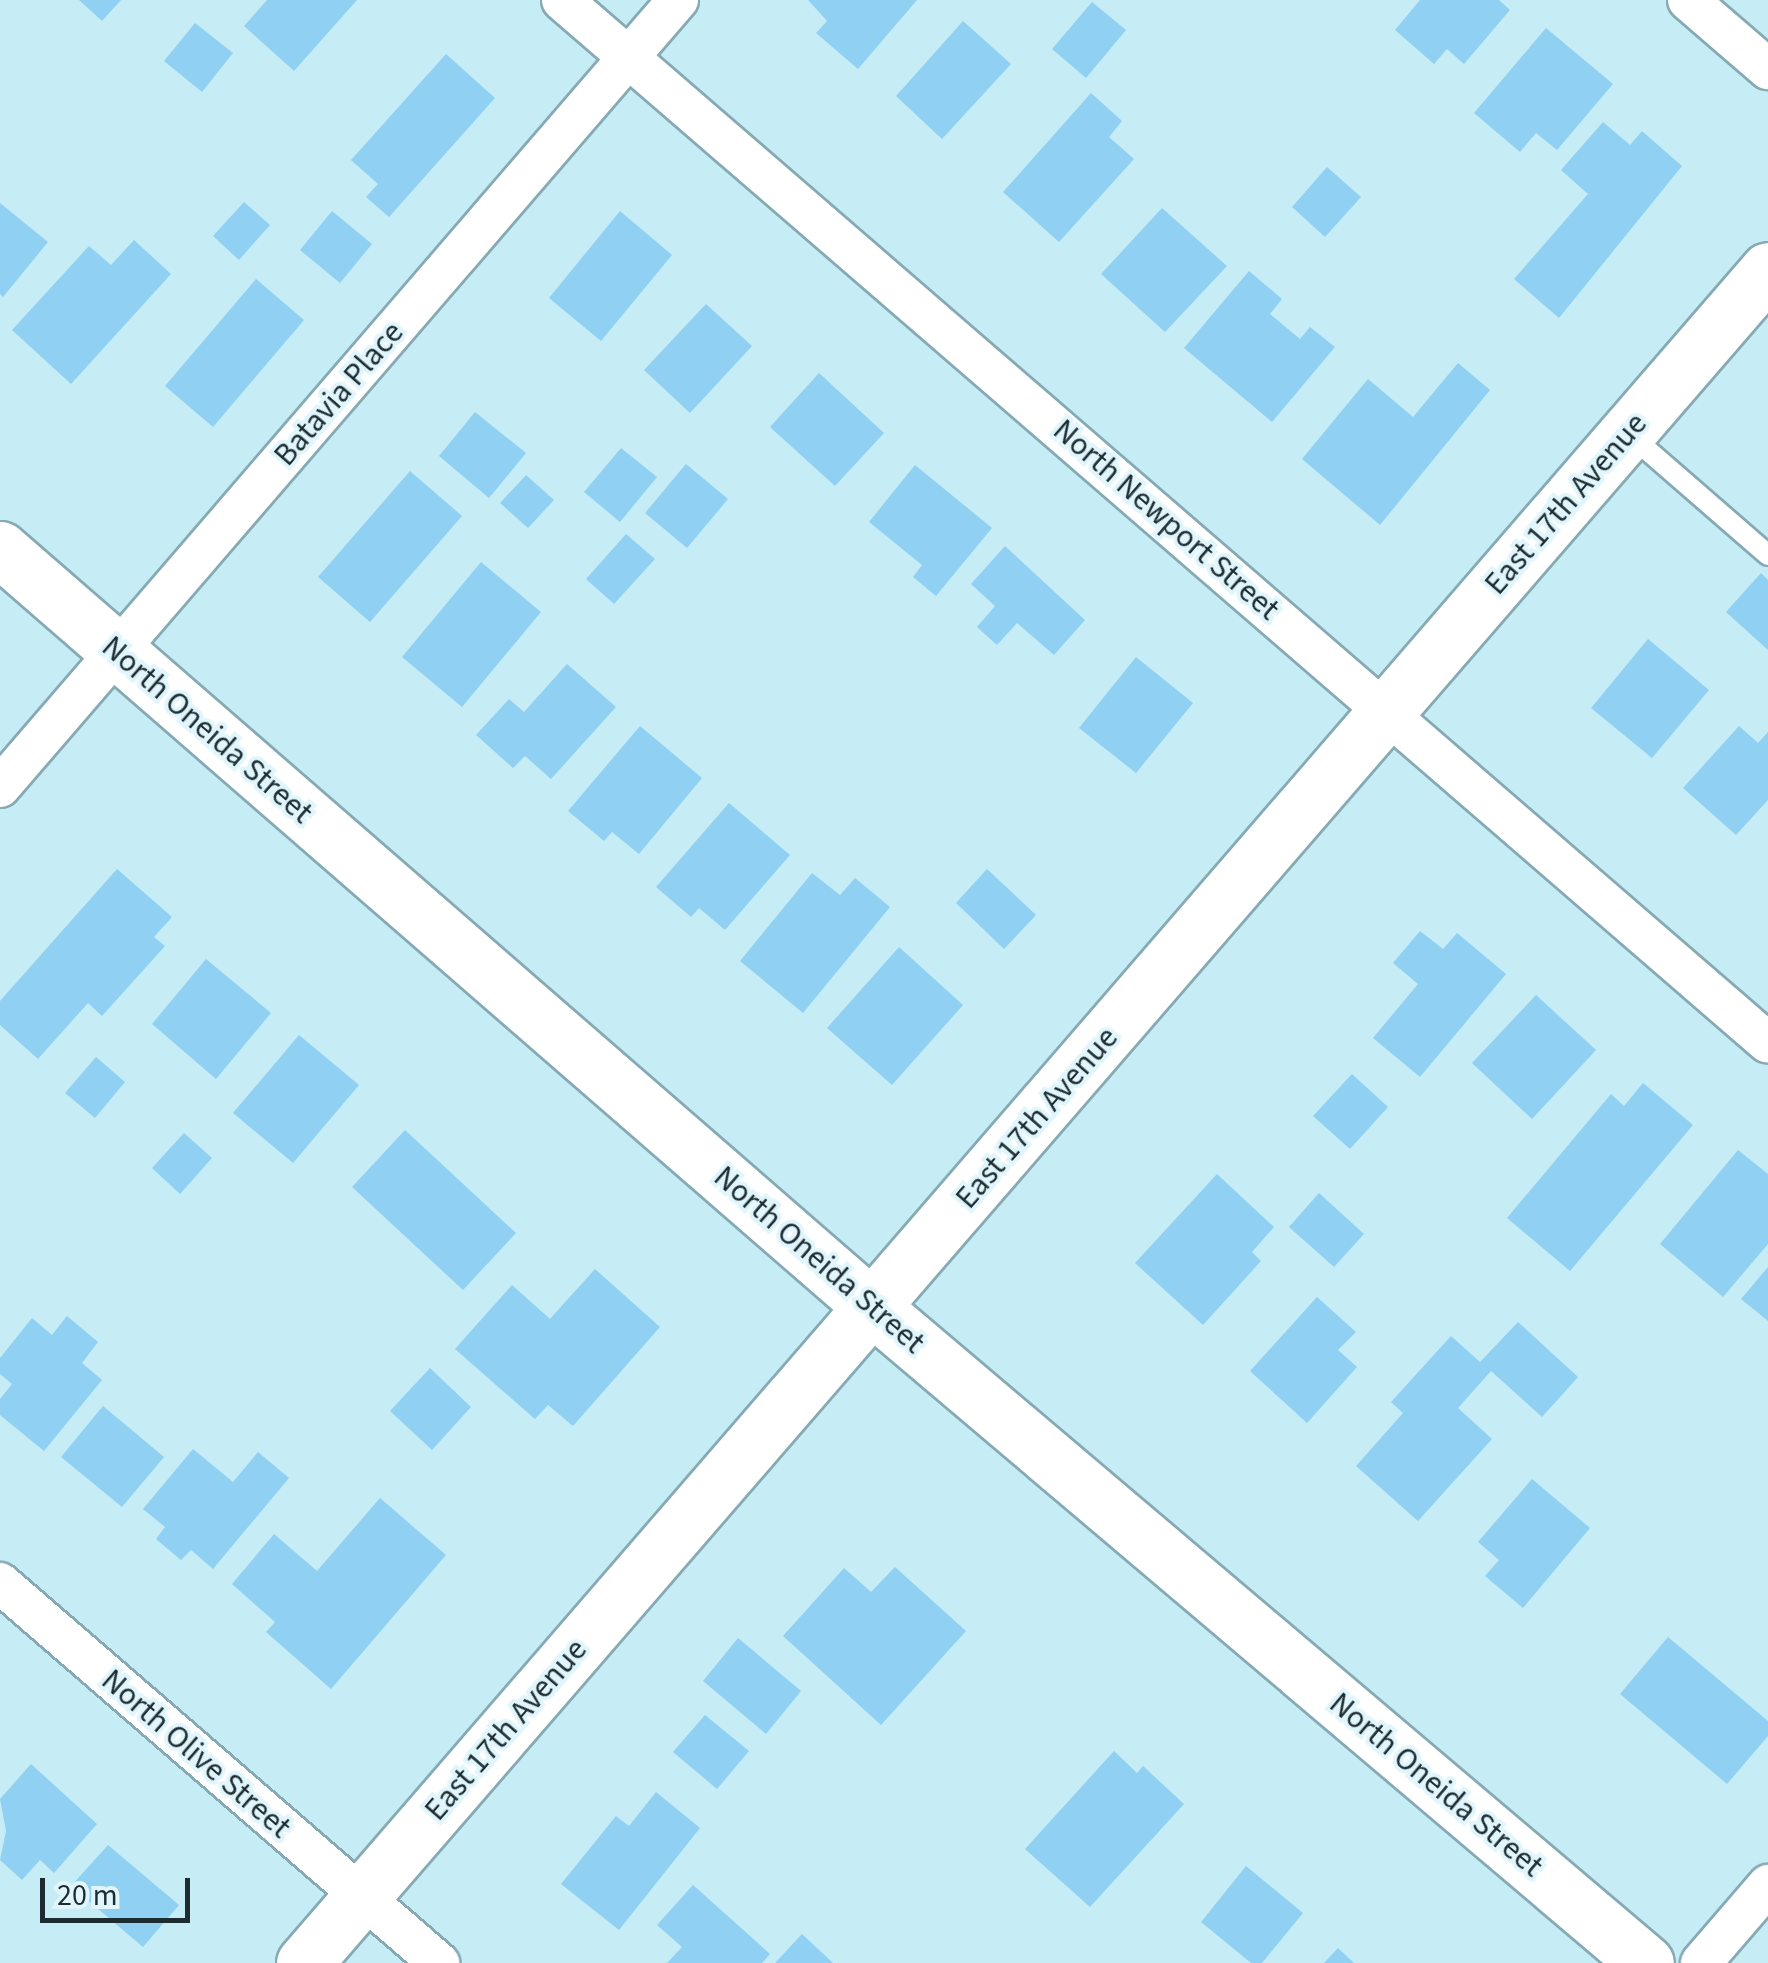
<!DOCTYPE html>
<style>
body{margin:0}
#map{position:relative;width:1768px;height:1963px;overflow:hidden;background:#c6ecf6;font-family:"Source Sans 3",sans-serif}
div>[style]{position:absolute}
.building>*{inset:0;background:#90d0f2}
.roads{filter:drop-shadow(2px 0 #86aab3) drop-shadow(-2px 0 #86aab3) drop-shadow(0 2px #86aab3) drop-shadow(0 -2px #86aab3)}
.lane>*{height:20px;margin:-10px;padding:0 10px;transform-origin:10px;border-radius:10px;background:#fff}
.street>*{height:40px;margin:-20px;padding:0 20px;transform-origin:20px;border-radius:20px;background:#fff}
.secondary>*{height:55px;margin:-27.5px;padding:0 27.5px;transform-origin:27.5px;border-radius:27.5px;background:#fff}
span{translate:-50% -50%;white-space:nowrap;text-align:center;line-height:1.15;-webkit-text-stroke:8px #e0f6fc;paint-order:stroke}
.street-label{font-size:32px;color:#1d2c30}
.scale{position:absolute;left:40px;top:1878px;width:150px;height:45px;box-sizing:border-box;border:5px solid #1d2c30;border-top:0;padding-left:12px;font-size:30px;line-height:35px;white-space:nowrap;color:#1d2c30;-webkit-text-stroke:8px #e0f6fc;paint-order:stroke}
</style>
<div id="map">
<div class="building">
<i style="clip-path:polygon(79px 0,121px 0,102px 21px)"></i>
<i style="clip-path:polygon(267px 0,357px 0,294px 71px,244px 26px)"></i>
<i style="clip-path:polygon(808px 0,917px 0,858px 69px,816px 33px,827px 21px)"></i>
<i style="clip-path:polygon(1420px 0,1499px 0,1510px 10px,1464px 64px,1447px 49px,1434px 64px,1395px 30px)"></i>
<i style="clip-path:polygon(1092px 2px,1126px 30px,1086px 78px,1052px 49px)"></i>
<i style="clip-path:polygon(963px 21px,1011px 64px,942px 139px,896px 96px)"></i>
<i style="clip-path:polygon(195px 23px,233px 53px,202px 92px,164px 61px)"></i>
<i style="clip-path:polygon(1546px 28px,1613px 84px,1557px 150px,1536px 133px,1520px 152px,1474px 113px)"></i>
<i style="clip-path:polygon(446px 54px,495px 98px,389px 217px,366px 197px,378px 184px,351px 160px)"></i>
<i style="clip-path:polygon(1091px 93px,1122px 121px,1109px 137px,1134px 159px,1059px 242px,1003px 192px)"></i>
<i style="clip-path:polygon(1603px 122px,1630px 145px,1642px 131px,1682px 166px,1559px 318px,1514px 279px,1588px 194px,1561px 170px)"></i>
<i style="clip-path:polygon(1327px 167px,1361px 197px,1325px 237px,1292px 207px)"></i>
<i style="clip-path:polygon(244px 202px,270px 225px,239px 260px,213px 236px)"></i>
<i style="clip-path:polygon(0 203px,48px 242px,3px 297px,0 294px)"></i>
<i style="clip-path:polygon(1162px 208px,1227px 266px,1165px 332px,1101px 274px)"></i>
<i style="clip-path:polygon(332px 211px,372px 244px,340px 283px,300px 250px)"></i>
<i style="clip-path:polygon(620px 211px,672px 255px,601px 341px,549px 298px)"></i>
<i style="clip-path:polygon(134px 240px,171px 274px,71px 384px,12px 330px,89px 246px,111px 265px)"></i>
<i style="clip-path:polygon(1249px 271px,1282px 299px,1270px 314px,1300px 339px,1310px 327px,1335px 347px,1272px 422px,1184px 348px)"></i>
<i style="clip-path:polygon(256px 279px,304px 320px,213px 427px,165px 386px)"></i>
<i style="clip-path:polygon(706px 304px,752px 346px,690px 413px,644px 370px)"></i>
<i style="clip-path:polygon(1458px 363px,1490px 390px,1380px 525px,1302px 459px,1368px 379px,1413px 417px)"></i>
<i style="clip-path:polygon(819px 373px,884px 433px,835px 486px,770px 427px)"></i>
<i style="clip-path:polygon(475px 412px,526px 453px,489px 498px,439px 456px)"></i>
<i style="clip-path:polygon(621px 448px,657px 477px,620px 522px,584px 492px)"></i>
<i style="clip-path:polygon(686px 464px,728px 499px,687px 548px,645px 513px)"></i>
<i style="clip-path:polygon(915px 465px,992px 528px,936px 596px,913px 577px,922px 565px,869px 522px)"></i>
<i style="clip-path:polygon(410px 471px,462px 516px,370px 622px,318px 577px)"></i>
<i style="clip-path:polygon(526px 475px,554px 500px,528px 528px,500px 503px)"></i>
<i style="clip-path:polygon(626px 534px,655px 559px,614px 604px,586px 579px)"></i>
<i style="clip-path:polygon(1005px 546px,1085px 620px,1054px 655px,1017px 623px,997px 645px,977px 627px,995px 606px,971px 584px)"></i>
<i style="clip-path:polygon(481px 562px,541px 612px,462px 707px,402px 657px)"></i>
<i style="clip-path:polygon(1761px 573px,1768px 580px,1768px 650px,1726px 612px)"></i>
<i style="clip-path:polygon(1648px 639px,1709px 690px,1652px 758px,1591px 708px)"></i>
<i style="clip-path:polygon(1136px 657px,1193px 703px,1136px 773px,1079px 728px)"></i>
<i style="clip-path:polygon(567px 664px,616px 707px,551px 779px,525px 756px,513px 768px,476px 735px,509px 699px,524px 712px)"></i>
<i style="clip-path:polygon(640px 726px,702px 778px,639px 854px,612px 832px,604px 841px,568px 811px)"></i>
<i style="clip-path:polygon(1739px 726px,1758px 743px,1768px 732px,1768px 800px,1736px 835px,1683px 788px)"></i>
<i style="clip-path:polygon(729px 803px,790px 855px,725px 930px,699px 908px,691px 917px,656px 887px)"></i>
<i style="clip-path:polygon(117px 869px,172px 917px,154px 937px,165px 946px,102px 1016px,88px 1003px,38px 1059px,0 1025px,0 1001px)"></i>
<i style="clip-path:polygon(987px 869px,1036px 915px,1004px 949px,956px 903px)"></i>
<i style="clip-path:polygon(812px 873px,840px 895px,855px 878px,890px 907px,803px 1013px,740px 961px)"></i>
<i style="clip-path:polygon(1420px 931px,1443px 949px,1457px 933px,1506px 974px,1420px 1077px,1373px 1038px,1418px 984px,1393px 963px)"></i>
<i style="clip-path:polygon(899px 947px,963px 1005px,892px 1085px,827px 1028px)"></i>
<i style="clip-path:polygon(206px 959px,271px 1013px,216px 1079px,152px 1024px)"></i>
<i style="clip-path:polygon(1536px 995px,1596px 1050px,1532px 1119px,1472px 1063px)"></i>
<i style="clip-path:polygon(299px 1035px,359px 1085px,293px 1163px,233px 1113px)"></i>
<i style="clip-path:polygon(96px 1057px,125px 1082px,95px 1118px,65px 1093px)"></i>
<i style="clip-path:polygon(1352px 1074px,1388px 1107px,1350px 1149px,1313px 1116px)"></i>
<i style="clip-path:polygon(1643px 1083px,1693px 1125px,1570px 1271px,1507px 1218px,1611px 1094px,1624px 1106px)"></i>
<i style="clip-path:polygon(405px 1130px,516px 1233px,463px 1290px,352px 1187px)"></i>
<i style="clip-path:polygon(184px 1133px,212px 1158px,180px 1194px,152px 1168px)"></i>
<i style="clip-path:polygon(1738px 1150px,1768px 1174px,1768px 1244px,1723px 1297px,1660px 1244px)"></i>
<i style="clip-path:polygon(1217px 1174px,1274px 1227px,1252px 1252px,1261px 1261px,1203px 1325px,1135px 1263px)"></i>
<i style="clip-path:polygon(1319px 1193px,1364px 1234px,1334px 1267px,1289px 1227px)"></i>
<i style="clip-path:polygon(1768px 1267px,1768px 1321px,1741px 1299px)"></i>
<i style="clip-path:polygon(595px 1269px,660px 1327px,573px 1426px,548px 1405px,535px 1419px,455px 1349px,512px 1285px,550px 1319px)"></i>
<i style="clip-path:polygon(1317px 1297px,1356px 1332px,1338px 1350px,1357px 1367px,1307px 1423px,1250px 1371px)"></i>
<i style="clip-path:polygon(67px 1316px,98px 1342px,82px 1363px,102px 1380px,44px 1451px,0 1415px,0 1399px,12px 1384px,0 1374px,0 1358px,32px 1318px,52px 1335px)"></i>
<i style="clip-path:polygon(1518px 1322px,1578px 1377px,1542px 1417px,1491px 1371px,1458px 1408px,1492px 1439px,1418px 1521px,1356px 1466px,1403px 1413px,1391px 1402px,1451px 1336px,1480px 1362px)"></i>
<i style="clip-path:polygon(430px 1368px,471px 1407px,432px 1450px,390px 1411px)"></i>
<i style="clip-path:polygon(103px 1406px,164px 1457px,122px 1507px,61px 1457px)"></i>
<i style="clip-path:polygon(193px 1449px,233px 1482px,258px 1452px,289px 1478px,213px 1569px,191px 1550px,181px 1560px,156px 1539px,165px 1527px,143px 1509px)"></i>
<i style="clip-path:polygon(1532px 1479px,1590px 1528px,1523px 1608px,1485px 1576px,1499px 1560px,1478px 1542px)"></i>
<i style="clip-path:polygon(380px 1498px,446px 1555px,331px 1689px,266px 1632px,275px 1622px,232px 1584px,274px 1534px,317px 1571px)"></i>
<i style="clip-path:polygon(895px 1567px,966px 1631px,881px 1725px,783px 1636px,844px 1568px,871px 1592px)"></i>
<i style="clip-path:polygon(1668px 1637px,1768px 1721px,1768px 1736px,1727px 1784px,1620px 1694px)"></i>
<i style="clip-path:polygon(738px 1638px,801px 1691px,766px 1734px,703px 1681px)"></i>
<i style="clip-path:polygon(705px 1715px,749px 1751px,717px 1789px,673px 1752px)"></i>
<i style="clip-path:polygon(1114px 1751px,1137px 1773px,1143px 1766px,1184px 1804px,1090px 1907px,1025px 1849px)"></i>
<i style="clip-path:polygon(31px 1764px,97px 1824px,54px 1873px,40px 1860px,22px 1880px,0 1860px,6px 1831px,0 1799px)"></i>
<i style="clip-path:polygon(656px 1792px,700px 1828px,619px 1930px,561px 1884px,616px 1816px,629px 1826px)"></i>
<i style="clip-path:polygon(108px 1845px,179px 1905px,143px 1947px,71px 1886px)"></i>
<i style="clip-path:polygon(1246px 1866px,1303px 1913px,1262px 1963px,1251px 1963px,1201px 1922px)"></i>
<i style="clip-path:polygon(693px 1885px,770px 1954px,762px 1963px,667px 1963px,682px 1947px,657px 1925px)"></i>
<i style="clip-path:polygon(802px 1934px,833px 1963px,775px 1963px)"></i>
<i style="clip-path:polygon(1338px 1948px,1354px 1963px,1324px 1963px)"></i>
</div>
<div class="roads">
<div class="lane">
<i style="left:1630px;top:435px;width:183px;rotate:41deg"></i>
</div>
<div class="street">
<i style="left:562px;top:0;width:1594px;rotate:40.85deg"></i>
<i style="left:1688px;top:0;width:106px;rotate:40.8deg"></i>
<i style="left:0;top:787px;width:1039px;rotate:-49.26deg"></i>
<i style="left:0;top:1583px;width:581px;rotate:40.88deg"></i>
<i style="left:1701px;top:1963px;width:103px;rotate:-49.3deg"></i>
</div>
<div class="secondary">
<i style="left:0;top:549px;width:1157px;rotate:41deg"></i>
<i style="left:873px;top:1308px;width:1013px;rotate:40.28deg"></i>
<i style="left:304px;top:1963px;width:2238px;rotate:-49.15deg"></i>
</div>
</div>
<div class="street-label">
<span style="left:339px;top:394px;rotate:-49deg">Batavia Place</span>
<span style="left:1566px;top:504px;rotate:-49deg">East 17th Avenue</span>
<span style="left:1166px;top:520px;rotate:41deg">North Newport Street</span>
<span style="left:207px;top:730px;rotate:41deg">North Oneida Street</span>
<span style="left:1037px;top:1118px;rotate:-49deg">East 17th Avenue</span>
<span style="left:819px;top:1260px;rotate:41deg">North Oneida Street</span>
<span style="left:506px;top:1730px;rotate:-49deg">East 17th Avenue</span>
<span style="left:196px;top:1754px;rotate:41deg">North Olive Street</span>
<span style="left:1436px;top:1785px;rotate:40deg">North Oneida Street</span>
</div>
<div class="scale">20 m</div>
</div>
